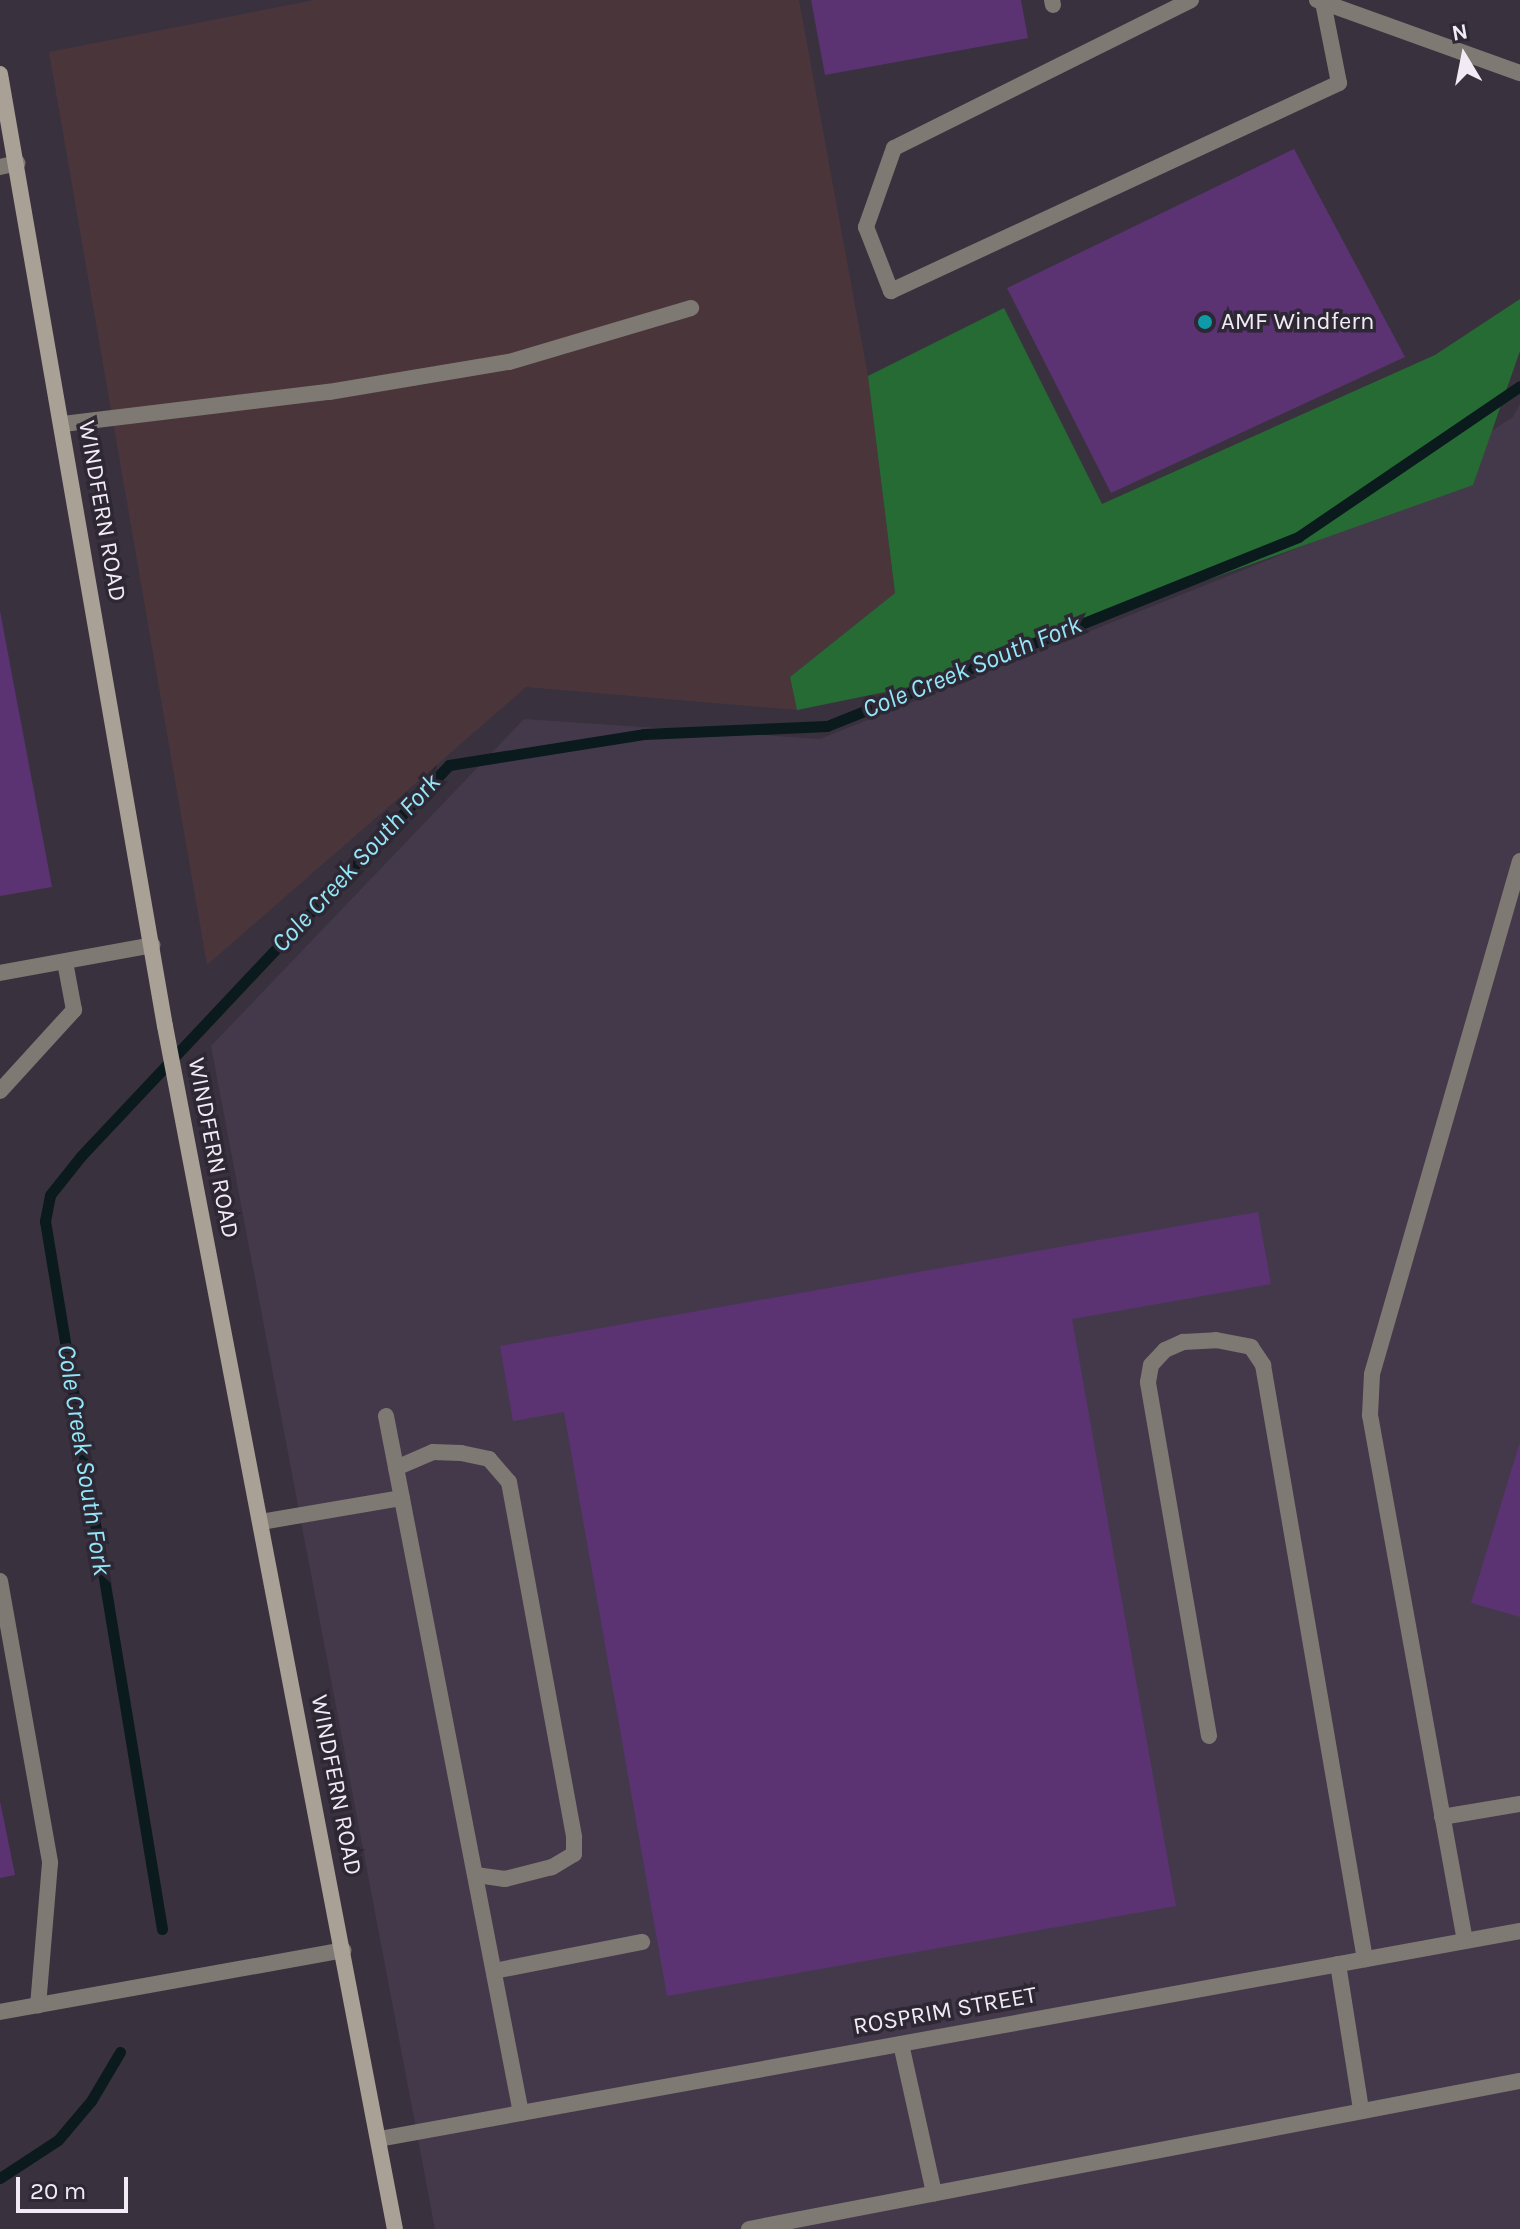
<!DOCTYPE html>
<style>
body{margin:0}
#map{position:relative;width:1520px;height:2229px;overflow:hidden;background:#39313e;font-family:Karla,sans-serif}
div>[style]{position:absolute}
.commercial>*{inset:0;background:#4a363a}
.built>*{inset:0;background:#44394b}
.forest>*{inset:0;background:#266b33}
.stream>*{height:11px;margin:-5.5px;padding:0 5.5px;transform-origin:5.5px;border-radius:5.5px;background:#0a1a1d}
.building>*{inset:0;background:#5b3373}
.lane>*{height:16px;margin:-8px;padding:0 8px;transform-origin:8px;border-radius:8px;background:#7f7973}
.street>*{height:16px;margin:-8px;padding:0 8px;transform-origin:8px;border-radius:8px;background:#7f7973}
.secondary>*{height:16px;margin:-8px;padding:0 8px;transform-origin:8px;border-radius:8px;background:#a9a096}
.dots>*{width:22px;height:22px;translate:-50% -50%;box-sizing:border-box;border:4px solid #2e2734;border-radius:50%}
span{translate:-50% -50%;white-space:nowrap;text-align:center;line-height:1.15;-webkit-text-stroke:7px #2e2734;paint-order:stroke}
.poi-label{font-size:24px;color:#f0ebf4}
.left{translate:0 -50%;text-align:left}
.street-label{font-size:24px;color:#f0ebf4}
.water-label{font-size:26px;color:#93e7f8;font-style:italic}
.north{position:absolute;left:1424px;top:16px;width:80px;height:80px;-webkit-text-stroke:6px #2e2734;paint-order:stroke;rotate:350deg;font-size:22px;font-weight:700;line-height:32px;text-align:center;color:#f0ebf4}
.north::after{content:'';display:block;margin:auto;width:28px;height:36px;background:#f0ebf4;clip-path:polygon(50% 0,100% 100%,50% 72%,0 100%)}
.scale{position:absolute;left:16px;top:2177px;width:112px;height:36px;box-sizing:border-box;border:4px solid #f0ebf4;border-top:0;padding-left:10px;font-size:24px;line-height:28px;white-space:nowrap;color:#f0ebf4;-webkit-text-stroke:6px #2e2734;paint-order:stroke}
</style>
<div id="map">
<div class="commercial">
<i style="clip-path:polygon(314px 0,799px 0,868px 376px,895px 593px,790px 677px,797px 710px,526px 687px,207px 965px,49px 52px)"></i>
</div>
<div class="built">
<i style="clip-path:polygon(1520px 404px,1520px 2229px,435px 2229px,211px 1046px,524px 719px,820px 739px,1333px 534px,1513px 417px)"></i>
</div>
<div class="forest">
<i style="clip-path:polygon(1520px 299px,1520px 351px,1473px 485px,905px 688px,797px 710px,790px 677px,895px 593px,868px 376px,1004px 308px,1102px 504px,1435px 355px)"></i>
</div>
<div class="stream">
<i style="left:162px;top:1929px;width:718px;rotate:-99.38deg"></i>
<i style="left:45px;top:1221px;width:26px;rotate:-79deg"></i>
<i style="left:50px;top:1195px;width:50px;rotate:-51.5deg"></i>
<i style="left:81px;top:1156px;width:537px;rotate:-46.74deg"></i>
<i style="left:449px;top:765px;width:197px;rotate:-9deg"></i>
<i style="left:644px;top:734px;width:183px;rotate:-2.5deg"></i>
<i style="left:827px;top:726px;width:508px;rotate:-21.86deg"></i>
<i style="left:1298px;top:537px;width:268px;rotate:-34.2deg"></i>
<i style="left:0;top:2178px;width:69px;rotate:-33.2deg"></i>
<i style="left:58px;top:2140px;width:51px;rotate:-49.8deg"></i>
<i style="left:91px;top:2101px;width:57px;rotate:-59.4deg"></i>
</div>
<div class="building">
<i style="clip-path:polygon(811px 0,1021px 0,1028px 38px,825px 75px)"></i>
<i style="clip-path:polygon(1294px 149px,1405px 357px,1111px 493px,1007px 288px)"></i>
<i style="clip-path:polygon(0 611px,52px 887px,0 896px)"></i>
<i style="clip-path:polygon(1258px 1212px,1271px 1284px,1072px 1319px,1176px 1906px,667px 1996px,564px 1412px,513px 1421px,500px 1346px)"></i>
<i style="clip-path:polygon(1519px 1445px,1520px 1445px,1520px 1617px,1471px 1603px)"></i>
<i style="clip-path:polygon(0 1801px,15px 1875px,0 1878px)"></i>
</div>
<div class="lane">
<i style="left:1052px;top:0;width:5px;rotate:79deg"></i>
<i style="left:1191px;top:0;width:332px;rotate:153.5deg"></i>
<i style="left:894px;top:148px;width:84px;rotate:109.5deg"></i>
<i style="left:866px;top:227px;width:69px;rotate:68.7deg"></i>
<i style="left:891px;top:291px;width:494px;rotate:-24.9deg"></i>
<i style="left:1339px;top:83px;width:83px;rotate:-101.2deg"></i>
<i style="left:1317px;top:0;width:216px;rotate:19.8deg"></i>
<i style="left:63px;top:424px;width:268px;rotate:-6.9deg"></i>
<i style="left:329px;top:392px;width:182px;rotate:-9.5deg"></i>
<i style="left:509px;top:362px;width:190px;rotate:-16.5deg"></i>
<i style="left:0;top:973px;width:155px;rotate:-10.4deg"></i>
<i style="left:0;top:1091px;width:110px;rotate:-47.6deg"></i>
<i style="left:74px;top:1010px;width:49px;rotate:-100.6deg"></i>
<i style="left:386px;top:1416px;width:710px;rotate:79.04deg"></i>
<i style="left:396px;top:1468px;width:40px;rotate:-23.4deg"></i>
<i style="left:433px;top:1452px;width:28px;rotate:2deg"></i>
<i style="left:461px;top:1453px;width:29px;rotate:12deg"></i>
<i style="left:489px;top:1459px;width:30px;rotate:49deg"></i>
<i style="left:509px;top:1482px;width:361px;rotate:79.6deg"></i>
<i style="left:574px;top:1837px;width:17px;rotate:90deg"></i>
<i style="left:574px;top:1854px;width:26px;rotate:149deg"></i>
<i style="left:552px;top:1867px;width:49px;rotate:165.7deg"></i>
<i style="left:505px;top:1879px;width:30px;rotate:-172deg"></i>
<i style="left:261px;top:1522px;width:143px;rotate:-9.7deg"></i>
<i style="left:0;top:1581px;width:286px;rotate:79.9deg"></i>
<i style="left:50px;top:1863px;width:143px;rotate:94.8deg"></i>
<i style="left:1209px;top:1736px;width:359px;rotate:-99.8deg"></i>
<i style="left:1148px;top:1382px;width:17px;rotate:-80deg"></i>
<i style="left:1151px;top:1365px;width:21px;rotate:-47deg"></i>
<i style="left:1165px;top:1350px;width:20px;rotate:-24deg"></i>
<i style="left:1183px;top:1342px;width:33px;rotate:-3deg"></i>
<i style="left:1216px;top:1340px;width:36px;rotate:11deg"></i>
<i style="left:1251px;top:1347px;width:22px;rotate:56deg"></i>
<i style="left:1263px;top:1365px;width:603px;rotate:80.26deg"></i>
<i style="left:1442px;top:1817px;width:79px;rotate:-9.5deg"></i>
<i style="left:1465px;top:1941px;width:535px;rotate:-100.24deg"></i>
<i style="left:1370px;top:1415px;width:41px;rotate:-87.2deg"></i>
<i style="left:1372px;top:1374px;width:534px;rotate:-73.91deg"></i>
<i style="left:1338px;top:1964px;width:148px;rotate:81deg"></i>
<i style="left:494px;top:1971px;width:151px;rotate:-11.1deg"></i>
<i style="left:0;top:2012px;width:349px;rotate:-10.2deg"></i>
<i style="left:901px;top:2044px;width:153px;rotate:77.5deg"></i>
<i style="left:749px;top:2229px;width:785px;rotate:-10.87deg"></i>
</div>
<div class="street">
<i style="left:0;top:167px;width:18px;rotate:-13deg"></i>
<i style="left:379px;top:2139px;width:1160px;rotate:-10.33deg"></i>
</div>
<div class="secondary">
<i style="left:0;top:74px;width:966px;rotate:80.17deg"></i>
<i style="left:165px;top:1026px;width:1225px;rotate:79.18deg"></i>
</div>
<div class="dots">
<i style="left:1205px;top:322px;background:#0f9aa8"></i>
</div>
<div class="poi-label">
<span class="left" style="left:1221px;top:322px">AMF Windfern</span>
</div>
<div class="street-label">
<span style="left:102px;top:511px;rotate:80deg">WINDFERN ROAD</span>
<span style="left:213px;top:1148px;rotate:79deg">WINDFERN ROAD</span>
<span style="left:336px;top:1785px;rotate:79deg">WINDFERN ROAD</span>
<span style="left:945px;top:2011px;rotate:-10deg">ROSPRIM STREET</span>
</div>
<div class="water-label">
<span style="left:972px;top:667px;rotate:-22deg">Cole Creek South Fork</span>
<span style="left:356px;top:863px;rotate:-47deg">Cole Creek South Fork</span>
<span style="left:84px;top:1460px;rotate:81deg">Cole Creek South Fork</span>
</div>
<div class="north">N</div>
<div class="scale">20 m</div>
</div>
